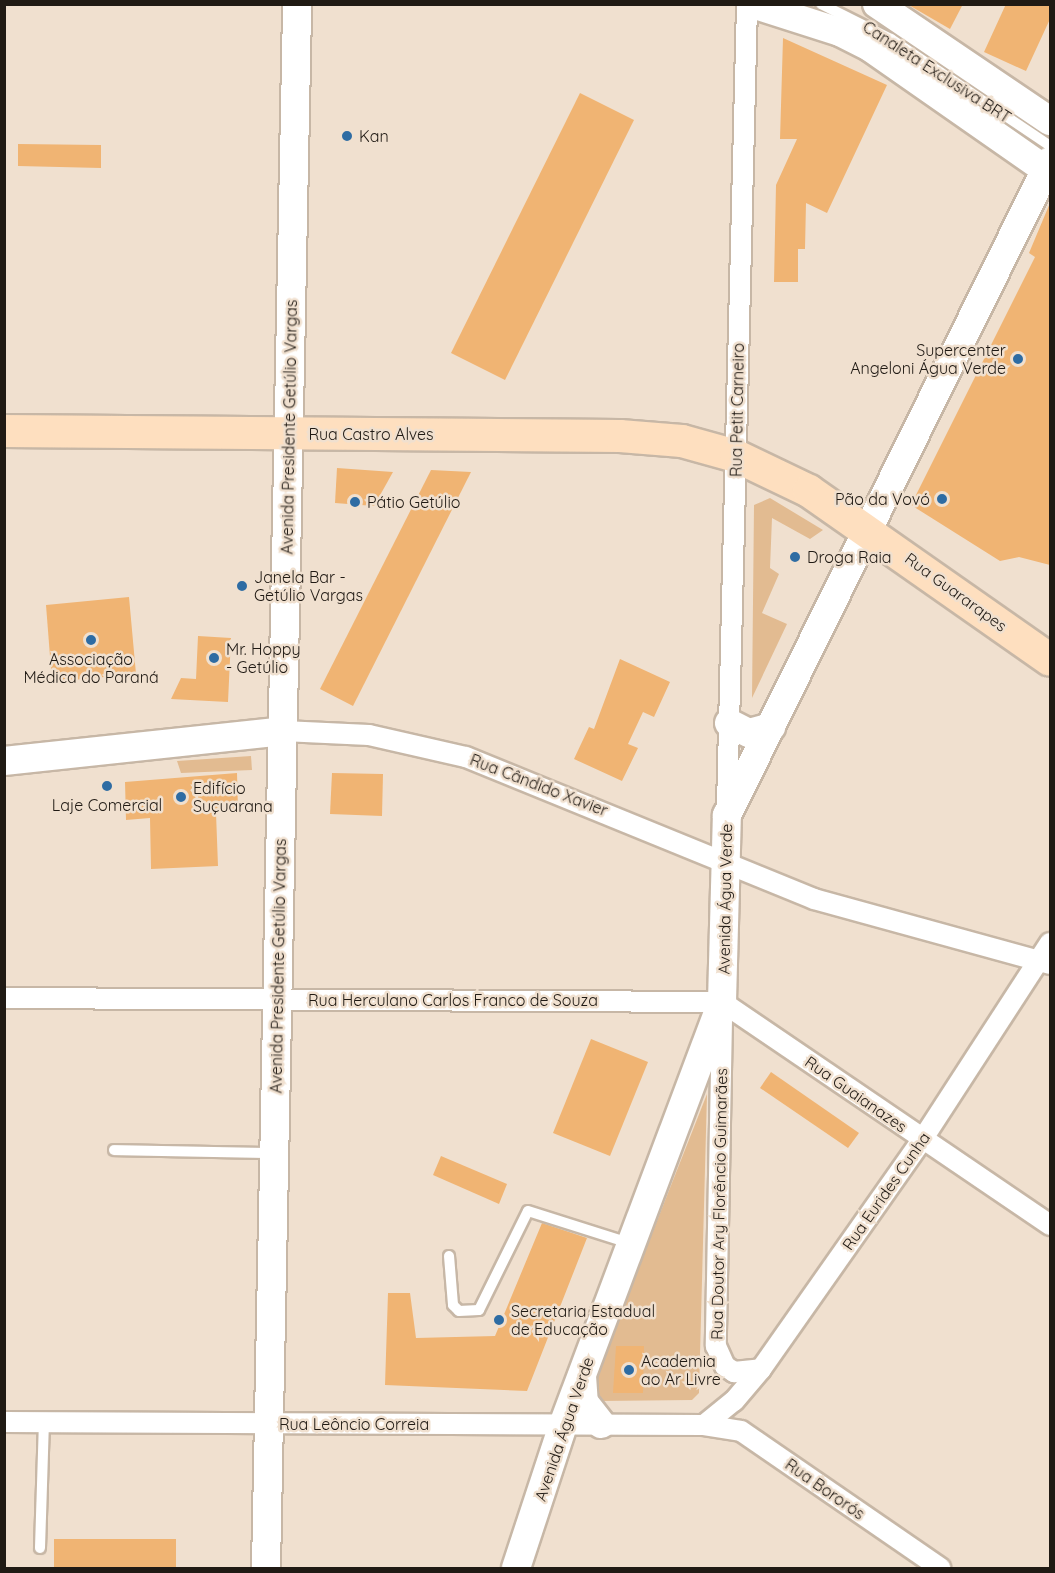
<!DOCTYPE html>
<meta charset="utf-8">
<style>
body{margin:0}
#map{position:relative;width:1055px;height:1573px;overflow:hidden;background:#f0e0cf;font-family:Quicksand,sans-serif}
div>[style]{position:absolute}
.green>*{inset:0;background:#e2bb91}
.building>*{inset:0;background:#f0b473}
.roads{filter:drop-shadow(2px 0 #c7b7a6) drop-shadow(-2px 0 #c7b7a6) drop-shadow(0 2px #c7b7a6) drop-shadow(0 -2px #c7b7a6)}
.lane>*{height:10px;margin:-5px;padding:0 5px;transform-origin:5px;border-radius:5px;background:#fff}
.street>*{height:20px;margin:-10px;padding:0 10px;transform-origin:10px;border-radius:10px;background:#fff}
.secondary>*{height:28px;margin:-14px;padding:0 14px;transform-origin:14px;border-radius:14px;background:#fff}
.primary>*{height:32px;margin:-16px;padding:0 16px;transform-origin:16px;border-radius:16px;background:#fedfbf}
.dots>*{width:16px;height:16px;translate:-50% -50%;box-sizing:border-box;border:3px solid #f0e0cf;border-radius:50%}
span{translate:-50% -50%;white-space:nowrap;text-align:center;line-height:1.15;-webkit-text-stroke:5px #f0e0cf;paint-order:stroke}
.street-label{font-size:16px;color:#201a14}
.poi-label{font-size:16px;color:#201a14}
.left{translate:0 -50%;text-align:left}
.right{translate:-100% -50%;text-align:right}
.frame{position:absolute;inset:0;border:6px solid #201a14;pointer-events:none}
</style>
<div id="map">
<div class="green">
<i style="clip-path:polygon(770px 498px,823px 530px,810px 539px,772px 518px,770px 568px,779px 574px,762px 613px,787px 624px,752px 698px,754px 505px)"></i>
<i style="clip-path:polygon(251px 756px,252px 770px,181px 773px,177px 761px)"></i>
<i style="clip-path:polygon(707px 1094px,699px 1393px,692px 1400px,600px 1401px,592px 1386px)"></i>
</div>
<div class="building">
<i style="clip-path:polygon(907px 4px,963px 4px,950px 29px)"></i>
<i style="clip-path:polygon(1006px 4px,1050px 4px,1050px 19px,1026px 71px,984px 52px)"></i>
<i style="clip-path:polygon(783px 38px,887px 85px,827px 213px,806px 203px,805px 249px,798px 249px,798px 282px,774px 282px,776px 185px,797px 139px,780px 139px)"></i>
<i style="clip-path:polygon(580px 93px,634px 120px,505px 380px,451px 353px)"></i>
<i style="clip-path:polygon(18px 144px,101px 145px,101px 168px,18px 166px)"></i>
<i style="clip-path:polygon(1050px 203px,1050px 565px,1019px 557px,1000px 561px,911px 505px,1035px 257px,1029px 253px)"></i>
<i style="clip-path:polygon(337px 468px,393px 472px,374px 506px,335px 503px)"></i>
<i style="clip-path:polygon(431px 470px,471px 472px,353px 706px,320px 689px)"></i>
<i style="clip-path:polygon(129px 597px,136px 674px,52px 682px,46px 605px)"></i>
<i style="clip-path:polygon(198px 636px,231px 638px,228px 702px,171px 699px,181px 678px,196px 679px)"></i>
<i style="clip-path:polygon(620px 659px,670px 682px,654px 717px,643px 712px,628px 744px,638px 748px,622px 781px,574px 759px,589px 727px,594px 729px)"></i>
<i style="clip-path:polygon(237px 773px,238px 811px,216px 813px,218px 866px,151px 869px,150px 818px,126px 820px,125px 782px)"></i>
<i style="clip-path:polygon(332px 773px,383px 774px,382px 816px,330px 814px)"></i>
<i style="clip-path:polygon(591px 1039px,648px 1062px,610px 1156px,553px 1133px)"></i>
<i style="clip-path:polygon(771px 1072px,859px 1133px,848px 1148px,760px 1088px)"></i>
<i style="clip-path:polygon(441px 1156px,507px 1184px,499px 1204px,433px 1175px)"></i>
<i style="clip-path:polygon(542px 1223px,587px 1238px,527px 1391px,385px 1385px,388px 1293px,410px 1293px,416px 1338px,495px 1336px)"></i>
<i style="clip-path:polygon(616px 1346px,644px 1346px,643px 1393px,613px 1393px)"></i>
<i style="clip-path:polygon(54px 1539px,176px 1539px,176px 1569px,54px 1569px)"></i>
</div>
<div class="roads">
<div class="lane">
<i style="left:821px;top:4px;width:78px;rotate:26.6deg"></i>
<i style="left:891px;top:39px;width:192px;rotate:33.9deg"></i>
<i style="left:114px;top:1150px;width:160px;rotate:1.1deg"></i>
<i style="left:449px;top:1256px;width:49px;rotate:85.3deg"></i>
<i style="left:453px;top:1305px;width:8px;rotate:45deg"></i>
<i style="left:459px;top:1311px;width:20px;rotate:-3deg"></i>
<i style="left:479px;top:1310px;width:110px;rotate:-63.7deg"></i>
<i style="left:528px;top:1211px;width:106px;rotate:17.6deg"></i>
<i style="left:40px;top:1548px;width:126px;rotate:-88.2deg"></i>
</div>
<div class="street">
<i style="left:283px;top:731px;width:86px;rotate:2.7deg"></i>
<i style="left:369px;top:735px;width:99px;rotate:12.8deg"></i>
<i style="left:466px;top:757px;width:376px;rotate:22.2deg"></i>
<i style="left:814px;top:899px;width:245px;rotate:15.4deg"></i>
<i style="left:727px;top:806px;width:802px;rotate:-88.57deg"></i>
<i style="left:4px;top:998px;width:718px;rotate:0.32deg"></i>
<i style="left:722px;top:1002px;width:397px;rotate:34.2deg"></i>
<i style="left:722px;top:1019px;width:327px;rotate:91.1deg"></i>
<i style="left:716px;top:1346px;width:22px;rotate:66deg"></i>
<i style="left:725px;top:1366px;width:11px;rotate:34deg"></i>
<i style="left:734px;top:1372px;width:27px;rotate:-6deg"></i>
<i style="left:4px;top:1422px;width:700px;rotate:0.25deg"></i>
<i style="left:704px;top:1425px;width:37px;rotate:9deg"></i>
<i style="left:741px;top:1431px;width:242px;rotate:34.5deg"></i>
<i style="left:704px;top:1425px;width:38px;rotate:-39deg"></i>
<i style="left:734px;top:1401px;width:42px;rotate:-49.8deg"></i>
<i style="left:761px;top:1369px;width:280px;rotate:-54.9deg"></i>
<i style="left:922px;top:1140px;width:235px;rotate:-57deg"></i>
</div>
<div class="secondary">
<i style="left:752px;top:4px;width:92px;rotate:17.7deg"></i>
<i style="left:840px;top:32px;width:35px;rotate:27deg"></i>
<i style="left:871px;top:48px;width:218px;rotate:34.9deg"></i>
<i style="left:877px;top:4px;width:209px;rotate:34.1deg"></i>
<i style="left:729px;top:723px;width:22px;rotate:27deg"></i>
<i style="left:749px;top:733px;width:23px;rotate:-15deg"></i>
<i style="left:4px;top:761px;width:281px;rotate:-6.1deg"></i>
<i style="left:582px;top:1376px;width:26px;rotate:86deg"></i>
<i style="left:584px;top:1402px;width:28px;rotate:52deg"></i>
<i style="left:266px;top:1568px;width:1564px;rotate:-88.86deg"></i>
<i style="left:516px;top:1568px;width:151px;rotate:-71.8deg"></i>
<i style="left:563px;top:1425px;width:452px;rotate:-69.4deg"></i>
<i style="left:722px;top:1002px;width:187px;rotate:-88.5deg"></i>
<i style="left:727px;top:815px;width:729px;rotate:-63.72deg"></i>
</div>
<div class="primary">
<i style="left:4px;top:431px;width:616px;rotate:0.47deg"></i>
<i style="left:620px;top:436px;width:62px;rotate:4.6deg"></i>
<i style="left:682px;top:441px;width:56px;rotate:15.5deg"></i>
<i style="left:736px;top:456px;width:81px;rotate:25.6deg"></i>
<i style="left:809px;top:491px;width:294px;rotate:35deg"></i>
</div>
</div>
<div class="dots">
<i style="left:347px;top:136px;background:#2e6ca3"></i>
<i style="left:1018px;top:359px;background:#2e6ca3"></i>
<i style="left:942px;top:499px;background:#2e6ca3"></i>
<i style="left:355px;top:502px;background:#2e6ca3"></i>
<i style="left:795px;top:557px;background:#2e6ca3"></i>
<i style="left:242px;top:586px;background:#2e6ca3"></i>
<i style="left:91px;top:640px;background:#2e6ca3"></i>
<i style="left:214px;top:658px;background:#2e6ca3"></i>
<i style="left:107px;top:786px;background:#2e6ca3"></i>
<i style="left:181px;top:797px;background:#2e6ca3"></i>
<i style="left:499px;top:1320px;background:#2e6ca3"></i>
<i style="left:629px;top:1370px;background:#2e6ca3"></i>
</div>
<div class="street-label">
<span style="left:937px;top:72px;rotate:33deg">Canaleta Exclusiva BRT</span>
<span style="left:737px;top:410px;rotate:-89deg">Rua Petit Carneiro</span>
<span style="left:289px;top:427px;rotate:-89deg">Avenida Presidente Getúlio Vargas</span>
<span style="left:371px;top:434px">Rua Castro Alves</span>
<span style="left:956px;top:592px;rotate:36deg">Rua Guararapes</span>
<span style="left:539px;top:785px;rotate:21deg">Rua Cândido Xavier</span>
<span style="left:725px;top:899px;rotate:-89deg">Avenida Água Verde</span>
<span style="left:278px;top:966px;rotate:-89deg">Avenida Presidente Getúlio Vargas</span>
<span style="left:453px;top:1000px">Rua Herculano Carlos Franco de Souza</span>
<span style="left:856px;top:1094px;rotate:35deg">Rua Guaianazes</span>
<span style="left:886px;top:1191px;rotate:-55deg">Rua Eurides Cunha</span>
<span style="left:719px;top:1204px;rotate:-89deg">Rua Doutor Ary Florêncio Guimarães</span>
<span style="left:354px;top:1424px">Rua Leôncio Correia</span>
<span style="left:564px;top:1429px;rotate:-71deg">Avenida Água Verde</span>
<span style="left:825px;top:1489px;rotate:35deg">Rua Bororós</span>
</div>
<div class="poi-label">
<span class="left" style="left:359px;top:136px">Kan</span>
<span class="right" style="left:1006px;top:359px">Supercenter<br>Angeloni Água Verde</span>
<span class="right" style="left:930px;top:499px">Pão da Vovó</span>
<span class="left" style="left:367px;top:502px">Pátio Getúlio</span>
<span class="left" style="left:807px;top:557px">Droga Raia</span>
<span class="left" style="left:254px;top:586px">Janela Bar -<br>Getúlio Vargas</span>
<span class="left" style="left:226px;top:658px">Mr. Hoppy<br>- Getúlio</span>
<span style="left:91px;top:668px">Associação<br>Médica do Paraná</span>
<span class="left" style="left:193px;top:797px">Edifício<br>Suçuarana</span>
<span style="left:107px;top:805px">Laje Comercial</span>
<span class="left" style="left:511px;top:1320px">Secretaria Estadual<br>de Educação</span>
<span class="left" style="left:641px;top:1370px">Academia<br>ao Ar Livre</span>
</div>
<div class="frame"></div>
</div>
